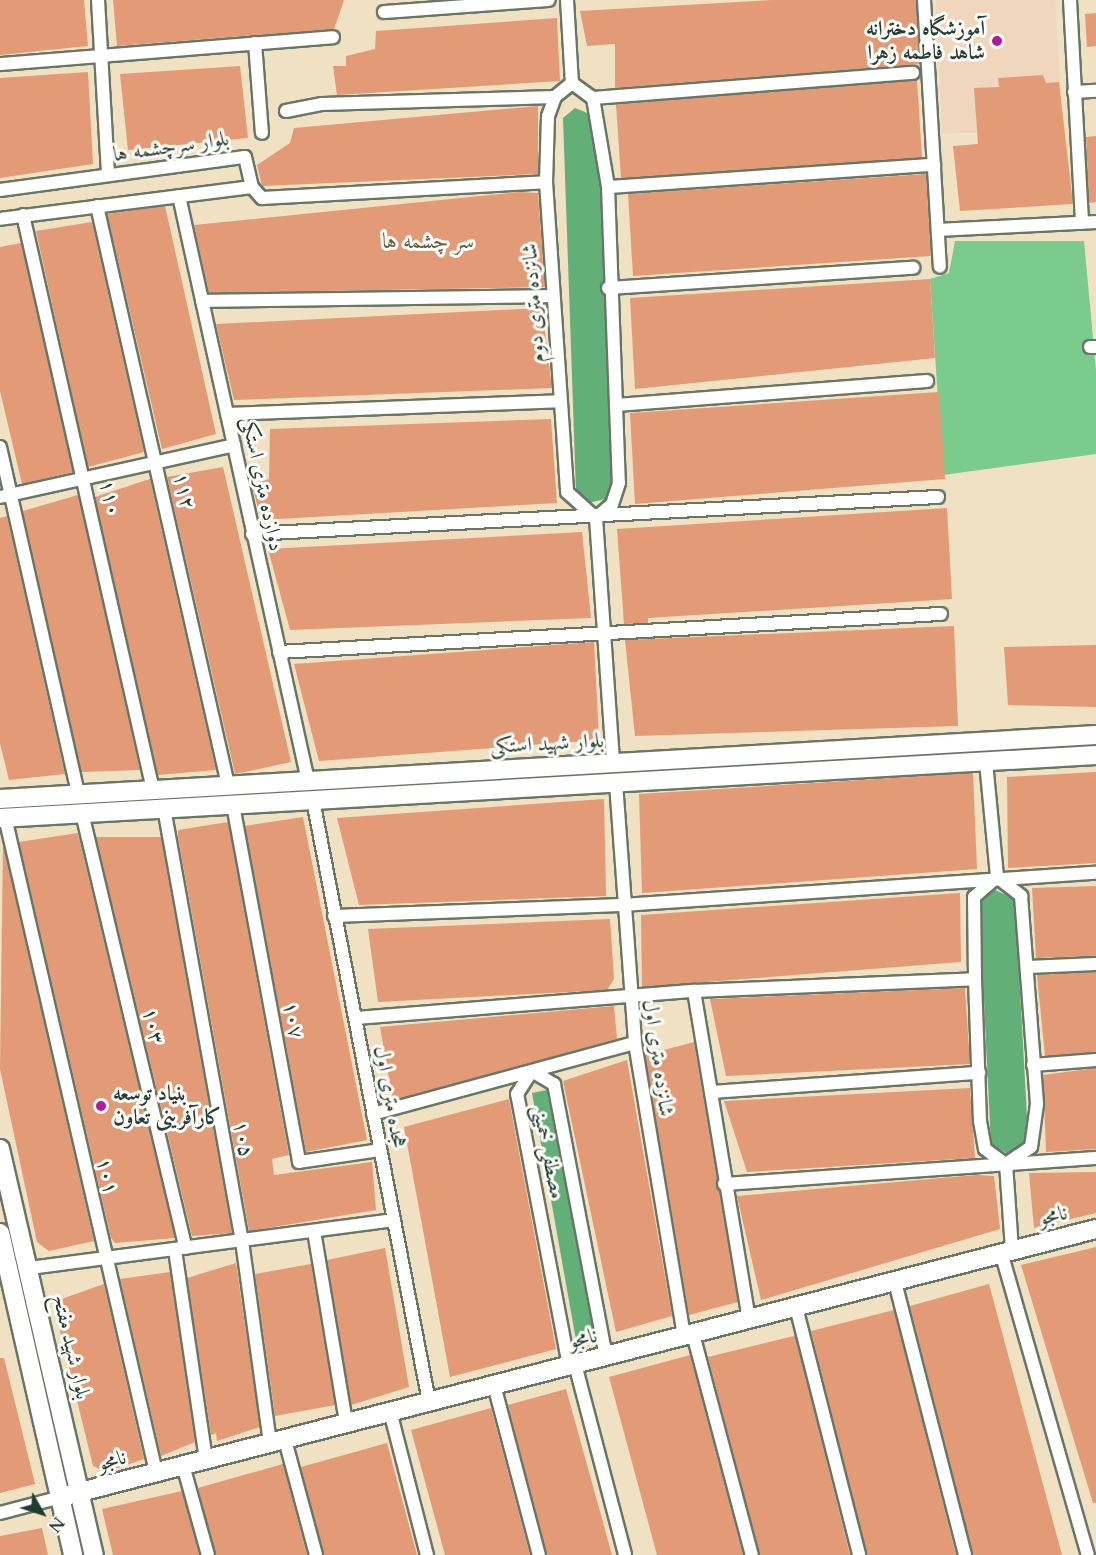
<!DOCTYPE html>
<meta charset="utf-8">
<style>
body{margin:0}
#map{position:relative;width:1096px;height:1555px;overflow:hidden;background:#efe1c2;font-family:Cardo,Amiri,serif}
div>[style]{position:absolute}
.built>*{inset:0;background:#efd6bc}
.green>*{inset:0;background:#7acb8c}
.forest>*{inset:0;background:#63af78}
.building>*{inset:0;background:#e39a76}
.roads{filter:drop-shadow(2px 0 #687666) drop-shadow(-2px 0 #687666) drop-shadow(0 2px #687666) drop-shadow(0 -2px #687666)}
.street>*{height:12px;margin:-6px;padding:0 6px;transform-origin:6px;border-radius:6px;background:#fff}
.secondary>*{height:18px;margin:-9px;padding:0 9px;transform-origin:9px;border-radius:9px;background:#fff}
.dots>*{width:16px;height:16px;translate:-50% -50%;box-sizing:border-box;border:3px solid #fdfcf7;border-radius:50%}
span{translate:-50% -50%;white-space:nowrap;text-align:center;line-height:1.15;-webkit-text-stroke:6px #fdfcf7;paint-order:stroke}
.poi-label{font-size:21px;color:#1f3d34;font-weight:700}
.right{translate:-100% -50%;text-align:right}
.left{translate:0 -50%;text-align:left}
.street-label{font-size:21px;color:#1f3d34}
.neighbourhood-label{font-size:22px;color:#645e4b}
.north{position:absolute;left:12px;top:1483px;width:60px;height:60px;-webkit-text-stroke:4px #fdfcf7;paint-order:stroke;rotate:129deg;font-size:16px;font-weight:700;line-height:24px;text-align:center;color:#1f3d34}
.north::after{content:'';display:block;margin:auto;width:21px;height:27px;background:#1f3d34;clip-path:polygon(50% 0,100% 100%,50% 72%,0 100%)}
</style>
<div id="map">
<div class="built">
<i style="clip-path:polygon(936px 0,1055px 0,1063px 128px,942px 134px)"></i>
</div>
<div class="green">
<i style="clip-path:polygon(955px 241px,1084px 241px,1096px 370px,1096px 454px,943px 475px,930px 279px,949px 273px)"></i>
</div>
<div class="forest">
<i style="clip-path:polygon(575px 108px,602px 119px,614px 497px,588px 503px,576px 491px,563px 118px)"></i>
<i style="clip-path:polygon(991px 888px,1015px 899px,1028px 1135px,1015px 1158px,991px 1144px,979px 900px)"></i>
<i style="clip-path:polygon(552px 1089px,597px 1338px,576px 1340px,532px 1093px)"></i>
</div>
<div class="building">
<i style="clip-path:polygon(0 0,84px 0,88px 46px,0 55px)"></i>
<i style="clip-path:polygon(113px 0,344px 0,334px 29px,117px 46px)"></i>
<i style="clip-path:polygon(772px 0,916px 0,920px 64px,615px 88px,615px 44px,587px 46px,580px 11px)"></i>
<i style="clip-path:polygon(1096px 13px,1096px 46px,1087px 47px,1085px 14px)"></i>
<i style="clip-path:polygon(557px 18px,560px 81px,337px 95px,333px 66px,346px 66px,346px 56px,375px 49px,376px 31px)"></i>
<i style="clip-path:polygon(240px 66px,248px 138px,128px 150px,120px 74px)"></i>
<i style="clip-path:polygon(88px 72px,93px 164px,0 178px,0 78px)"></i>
<i style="clip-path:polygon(1043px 75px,1046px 83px,1059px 82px,1073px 204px,960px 211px,953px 146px,978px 144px,974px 88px,999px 87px,998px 78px)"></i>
<i style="clip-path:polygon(917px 80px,922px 158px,621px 178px,616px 104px)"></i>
<i style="clip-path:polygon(538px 106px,538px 174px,262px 186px,257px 165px,290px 143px,294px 128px)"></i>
<i style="clip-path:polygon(1096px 136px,1096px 202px,1089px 203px,1086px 137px)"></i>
<i style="clip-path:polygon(926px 174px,931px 256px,633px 276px,628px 194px)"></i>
<i style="clip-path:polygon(519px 192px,538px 193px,545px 287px,209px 293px,194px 225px)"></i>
<i style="clip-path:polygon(165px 206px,216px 434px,162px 449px,107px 214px)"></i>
<i style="clip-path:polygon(92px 222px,144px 452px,88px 467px,36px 231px)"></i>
<i style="clip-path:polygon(21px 243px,73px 472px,22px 484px,0 391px,0 247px)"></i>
<i style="clip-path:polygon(930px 279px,935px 358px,635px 389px,630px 298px)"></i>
<i style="clip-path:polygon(542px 308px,552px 388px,234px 400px,216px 324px)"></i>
<i style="clip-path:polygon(939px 392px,945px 479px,635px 504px,630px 413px)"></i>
<i style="clip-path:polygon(551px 419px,557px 503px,261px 520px,252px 485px,269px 479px,270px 429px)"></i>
<i style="clip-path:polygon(223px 467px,291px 762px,235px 774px,167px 477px)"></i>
<i style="clip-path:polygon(150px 479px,216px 770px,158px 775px,95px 497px)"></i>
<i style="clip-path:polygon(78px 495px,140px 770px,81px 772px,23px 511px)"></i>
<i style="clip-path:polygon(947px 508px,952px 599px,648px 618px,648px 623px,624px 624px,617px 529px)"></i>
<i style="clip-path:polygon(7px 516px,65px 774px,9px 780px,0 743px,0 518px)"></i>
<i style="clip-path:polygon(582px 532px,591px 618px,290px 630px,268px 549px)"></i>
<i style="clip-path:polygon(954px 626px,958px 726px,635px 736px,625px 640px)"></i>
<i style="clip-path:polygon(594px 642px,599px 740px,319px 761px,294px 664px)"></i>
<i style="clip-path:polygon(1096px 645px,1096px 707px,1008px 705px,1004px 647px)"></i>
<i style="clip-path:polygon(1096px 772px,1096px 863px,1008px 868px,1007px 777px)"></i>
<i style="clip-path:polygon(973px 773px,977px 869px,642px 893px,639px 794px)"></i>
<i style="clip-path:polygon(604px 799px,606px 896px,359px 905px,337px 818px)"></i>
<i style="clip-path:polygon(303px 817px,367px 1140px,306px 1152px,245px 826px)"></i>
<i style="clip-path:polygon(228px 822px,289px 1155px,272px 1159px,274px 1175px,372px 1162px,376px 1210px,249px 1231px,178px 837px,178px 830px)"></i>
<i style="clip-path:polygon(78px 833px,175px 1238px,115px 1243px,111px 1238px,19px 842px)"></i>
<i style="clip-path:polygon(96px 837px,161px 837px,232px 1233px,192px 1236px)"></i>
<i style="clip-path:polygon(3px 844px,94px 1241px,49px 1251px,37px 1242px,0 1069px)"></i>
<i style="clip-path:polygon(1096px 886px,1096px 956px,1036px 958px,1032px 888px)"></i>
<i style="clip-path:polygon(960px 893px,961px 962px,642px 987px,641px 915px)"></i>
<i style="clip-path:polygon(610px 919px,614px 979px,607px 990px,378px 1002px,368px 929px)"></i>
<i style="clip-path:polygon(1096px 972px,1096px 1052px,1045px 1056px,1037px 975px)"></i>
<i style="clip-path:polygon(965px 988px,970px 1064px,726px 1076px,710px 999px)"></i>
<i style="clip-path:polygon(614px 1006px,617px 1039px,393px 1100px,380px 1027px)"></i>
<i style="clip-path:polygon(694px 1042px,738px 1302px,689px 1315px,645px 1055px)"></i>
<i style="clip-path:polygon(627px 1060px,672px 1316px,616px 1332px,563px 1081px)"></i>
<i style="clip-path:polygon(1096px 1068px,1096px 1149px,1046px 1152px,1043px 1075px)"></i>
<i style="clip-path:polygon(970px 1088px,975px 1158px,747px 1172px,724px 1101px)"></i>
<i style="clip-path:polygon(509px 1099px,556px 1349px,450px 1377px,404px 1127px)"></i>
<i style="clip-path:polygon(1096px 1172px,1096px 1213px,1034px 1228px,1029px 1173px)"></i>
<i style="clip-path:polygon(976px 1175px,994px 1176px,1000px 1229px,761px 1300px,737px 1196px)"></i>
<i style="clip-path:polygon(1096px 1247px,1096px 1503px,1093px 1503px,1021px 1265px)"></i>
<i style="clip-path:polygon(385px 1248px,409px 1387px,351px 1405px,327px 1260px)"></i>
<i style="clip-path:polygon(236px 1263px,260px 1427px,217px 1441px,216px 1433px,211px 1435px,187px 1278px)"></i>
<i style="clip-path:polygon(311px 1264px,335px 1405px,275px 1416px,255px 1274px)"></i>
<i style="clip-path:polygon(170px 1272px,195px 1442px,161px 1456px,120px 1279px)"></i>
<i style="clip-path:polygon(104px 1284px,144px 1459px,106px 1472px,93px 1466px,53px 1302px)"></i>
<i style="clip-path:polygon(989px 1284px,1062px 1555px,973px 1555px,910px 1306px)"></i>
<i style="clip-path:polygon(894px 1310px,956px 1555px,867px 1555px,811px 1331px)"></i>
<i style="clip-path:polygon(794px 1336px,795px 1335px,850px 1555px,760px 1555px,708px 1357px)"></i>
<i style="clip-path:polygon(690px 1355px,743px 1555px,657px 1555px,609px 1377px)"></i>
<i style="clip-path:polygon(0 1358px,4px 1358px,35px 1484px,0 1493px)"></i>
<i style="clip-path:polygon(566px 1389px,612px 1555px,547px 1555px,508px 1405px)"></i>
<i style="clip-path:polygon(491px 1408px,530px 1555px,445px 1555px,411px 1430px)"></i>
<i style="clip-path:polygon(387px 1443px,417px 1555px,324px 1555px,301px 1467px)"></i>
<i style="clip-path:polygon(283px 1464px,307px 1555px,216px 1555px,198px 1488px)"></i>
<i style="clip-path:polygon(182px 1491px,199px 1555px,113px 1555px,102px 1509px)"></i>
<i style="clip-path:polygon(42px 1528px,48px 1555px,0 1555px,0 1536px)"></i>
</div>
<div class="roads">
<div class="street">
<i style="left:98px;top:0;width:175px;rotate:86.7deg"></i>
<i style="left:567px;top:0;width:83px;rotate:86.6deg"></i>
<i style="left:924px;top:0;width:267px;rotate:86.6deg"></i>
<i style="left:1070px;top:0;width:223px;rotate:86.9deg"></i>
<i style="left:384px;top:12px;width:165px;rotate:-4.2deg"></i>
<i style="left:255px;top:43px;width:90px;rotate:85.6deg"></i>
<i style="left:0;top:64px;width:334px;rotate:-4.6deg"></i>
<i style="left:572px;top:83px;width:22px;rotate:141deg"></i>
<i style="left:555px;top:97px;width:20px;rotate:110deg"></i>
<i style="left:548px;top:116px;width:66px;rotate:91.7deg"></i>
<i style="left:546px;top:182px;width:311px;rotate:86.1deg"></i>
<i style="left:567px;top:492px;width:39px;rotate:42deg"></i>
<i style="left:596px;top:518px;width:246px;rotate:86deg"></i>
<i style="left:572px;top:83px;width:26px;rotate:36deg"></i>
<i style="left:593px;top:98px;width:90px;rotate:80.4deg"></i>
<i style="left:608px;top:187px;width:296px;rotate:87.9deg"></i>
<i style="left:619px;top:483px;width:22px;rotate:108deg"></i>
<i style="left:612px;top:504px;width:21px;rotate:139deg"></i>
<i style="left:1074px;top:92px;width:22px;rotate:-3deg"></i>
<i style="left:593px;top:98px;width:321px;rotate:-4.5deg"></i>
<i style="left:286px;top:111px;width:37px;rotate:-11deg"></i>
<i style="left:322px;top:104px;width:233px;rotate:-1.7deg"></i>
<i style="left:252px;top:187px;width:15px;rotate:48deg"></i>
<i style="left:262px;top:198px;width:284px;rotate:-3.2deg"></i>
<i style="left:608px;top:187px;width:327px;rotate:-3.9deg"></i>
<i style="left:0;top:190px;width:247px;rotate:-7.7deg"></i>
<i style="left:245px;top:157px;width:31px;rotate:77deg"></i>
<i style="left:252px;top:187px;width:254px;rotate:172.8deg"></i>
<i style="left:179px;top:196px;width:599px;rotate:77.56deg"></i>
<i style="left:97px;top:206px;width:594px;rotate:77.25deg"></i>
<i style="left:23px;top:215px;width:590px;rotate:77.26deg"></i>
<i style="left:938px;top:230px;width:158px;rotate:-2.9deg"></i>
<i style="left:608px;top:288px;width:306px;rotate:-3.8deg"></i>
<i style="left:202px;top:301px;width:351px;rotate:-0.8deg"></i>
<i style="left:1090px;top:347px;width:6px"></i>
<i style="left:616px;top:405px;width:312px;rotate:-4.4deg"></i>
<i style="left:227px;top:414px;width:333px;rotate:-2.2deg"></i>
<i style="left:0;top:447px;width:356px;rotate:77.3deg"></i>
<i style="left:0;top:497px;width:240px;rotate:-12.5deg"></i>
<i style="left:252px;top:534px;width:687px;rotate:-3.09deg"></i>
<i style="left:279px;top:652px;width:663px;rotate:-3.29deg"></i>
<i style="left:986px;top:762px;width:116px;rotate:84.5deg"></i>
<i style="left:997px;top:877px;width:31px;rotate:38deg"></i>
<i style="left:1021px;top:896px;width:209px;rotate:85.6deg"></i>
<i style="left:1037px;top:1104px;width:43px;rotate:97.9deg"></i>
<i style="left:1031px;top:1147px;width:30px;rotate:146deg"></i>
<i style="left:616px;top:783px;width:261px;rotate:85.8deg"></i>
<i style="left:635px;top:1043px;width:297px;rotate:80.5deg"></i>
<i style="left:313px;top:800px;width:613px;rotate:79.09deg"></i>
<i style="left:233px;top:805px;width:363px;rotate:79.5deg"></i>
<i style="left:299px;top:1162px;width:82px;rotate:-8.4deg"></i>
<i style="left:164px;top:808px;width:440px;rotate:79.8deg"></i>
<i style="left:242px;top:1241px;width:204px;rotate:82.1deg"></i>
<i style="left:82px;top:813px;width:447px;rotate:76.6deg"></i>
<i style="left:5px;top:817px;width:672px;rotate:77.02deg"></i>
<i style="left:997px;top:877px;width:30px;rotate:139deg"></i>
<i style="left:974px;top:897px;width:82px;rotate:89.3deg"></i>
<i style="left:975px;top:979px;width:142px;rotate:88deg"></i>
<i style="left:980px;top:1121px;width:28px;rotate:80deg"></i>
<i style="left:985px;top:1149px;width:26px;rotate:36deg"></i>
<i style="left:334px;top:916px;width:287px;rotate:-2.2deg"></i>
<i style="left:621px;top:905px;width:476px;rotate:-3.9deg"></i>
<i style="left:1028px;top:967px;width:68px;rotate:-2.5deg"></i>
<i style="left:694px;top:991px;width:333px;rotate:80.5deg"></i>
<i style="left:356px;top:1018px;width:339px;rotate:-4.6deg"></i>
<i style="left:694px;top:991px;width:281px;rotate:-2.4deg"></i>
<i style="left:1033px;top:1065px;width:63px;rotate:-4.5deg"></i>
<i style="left:711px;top:1092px;width:269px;rotate:-4.1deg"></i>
<i style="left:373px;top:1114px;width:271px;rotate:-15.2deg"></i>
<i style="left:1006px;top:1164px;width:85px;rotate:86deg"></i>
<i style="left:724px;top:1184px;width:373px;rotate:-4deg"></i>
<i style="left:314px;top:1231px;width:195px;rotate:80.5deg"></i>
<i style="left:175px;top:1250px;width:212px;rotate:81.6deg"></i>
<i style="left:1001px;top:1252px;width:315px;rotate:74deg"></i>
<i style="left:30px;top:1268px;width:367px;rotate:-7.5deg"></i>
<i style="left:895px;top:1282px;width:282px;rotate:75.6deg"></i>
<i style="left:796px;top:1307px;width:256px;rotate:75.7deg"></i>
<i style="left:693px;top:1334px;width:229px;rotate:75.1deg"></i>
<i style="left:575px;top:1364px;width:197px;rotate:75.3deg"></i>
<i style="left:569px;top:1366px;width:277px;rotate:-100.8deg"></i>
<i style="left:517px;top:1094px;width:27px;rotate:-57deg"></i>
<i style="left:532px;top:1071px;width:26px;rotate:31deg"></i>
<i style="left:554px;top:1084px;width:277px;rotate:79.2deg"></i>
<i style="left:494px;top:1385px;width:176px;rotate:75.2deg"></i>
<i style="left:390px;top:1411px;width:149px;rotate:75.6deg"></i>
<i style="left:285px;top:1440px;width:119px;rotate:74.9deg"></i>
<i style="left:183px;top:1465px;width:93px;rotate:74.5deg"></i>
<i style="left:0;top:1513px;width:63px;rotate:-14.7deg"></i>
</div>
<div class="secondary">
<i style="left:0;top:799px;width:1098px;rotate:-3.34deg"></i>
<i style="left:0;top:818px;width:1098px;rotate:-3.29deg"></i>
<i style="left:0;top:1149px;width:417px;rotate:77deg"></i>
<i style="left:0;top:1233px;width:330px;rotate:77.2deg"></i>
<i style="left:61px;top:1497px;width:1069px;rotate:-14.52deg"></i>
</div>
</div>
<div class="dots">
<i style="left:997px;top:41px;background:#b5179e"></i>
<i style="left:101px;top:1106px;background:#b5179e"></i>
</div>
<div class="poi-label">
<span class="right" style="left:985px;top:41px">آموزشگاه دخترانه<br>شاهد فاطمه زهرا</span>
<span class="left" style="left:113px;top:1106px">بنیاد توسعه<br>کارآفرینی تعاون</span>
</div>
<div class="street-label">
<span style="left:171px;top:147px;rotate:-8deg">بلوار سرچشمه ها</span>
<span style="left:534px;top:303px;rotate:-94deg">شانزده متری دوم</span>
<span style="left:262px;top:484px;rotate:78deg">دوازده متری استکی</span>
<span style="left:184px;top:491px;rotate:78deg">۱۱۲</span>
<span style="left:110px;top:498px;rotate:78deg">۱۱۰</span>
<span style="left:547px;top:744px;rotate:-3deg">بلوار شهید استکی</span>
<span style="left:293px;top:1020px;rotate:79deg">۱۰۷</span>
<span style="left:153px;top:1026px;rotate:77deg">۱۰۳</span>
<span style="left:658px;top:1058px;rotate:82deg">شانزده متری اول</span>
<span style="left:390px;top:1097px;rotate:80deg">هجده متری اول</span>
<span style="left:243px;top:1139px;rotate:80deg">۱۰۵</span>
<span style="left:548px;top:1152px;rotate:79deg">مصطفی خمینی</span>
<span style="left:107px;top:1176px;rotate:77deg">۱۰۱</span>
<span style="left:1053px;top:1216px;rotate:-13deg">نامجو</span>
<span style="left:583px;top:1339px;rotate:-14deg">نامجو</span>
<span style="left:71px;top:1347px;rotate:77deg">بلوار شهید مفتح</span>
<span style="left:112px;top:1461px;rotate:-15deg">نامجو</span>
</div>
<div class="neighbourhood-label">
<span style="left:428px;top:242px">سر چشمه ها</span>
</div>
<div class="north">N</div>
</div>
